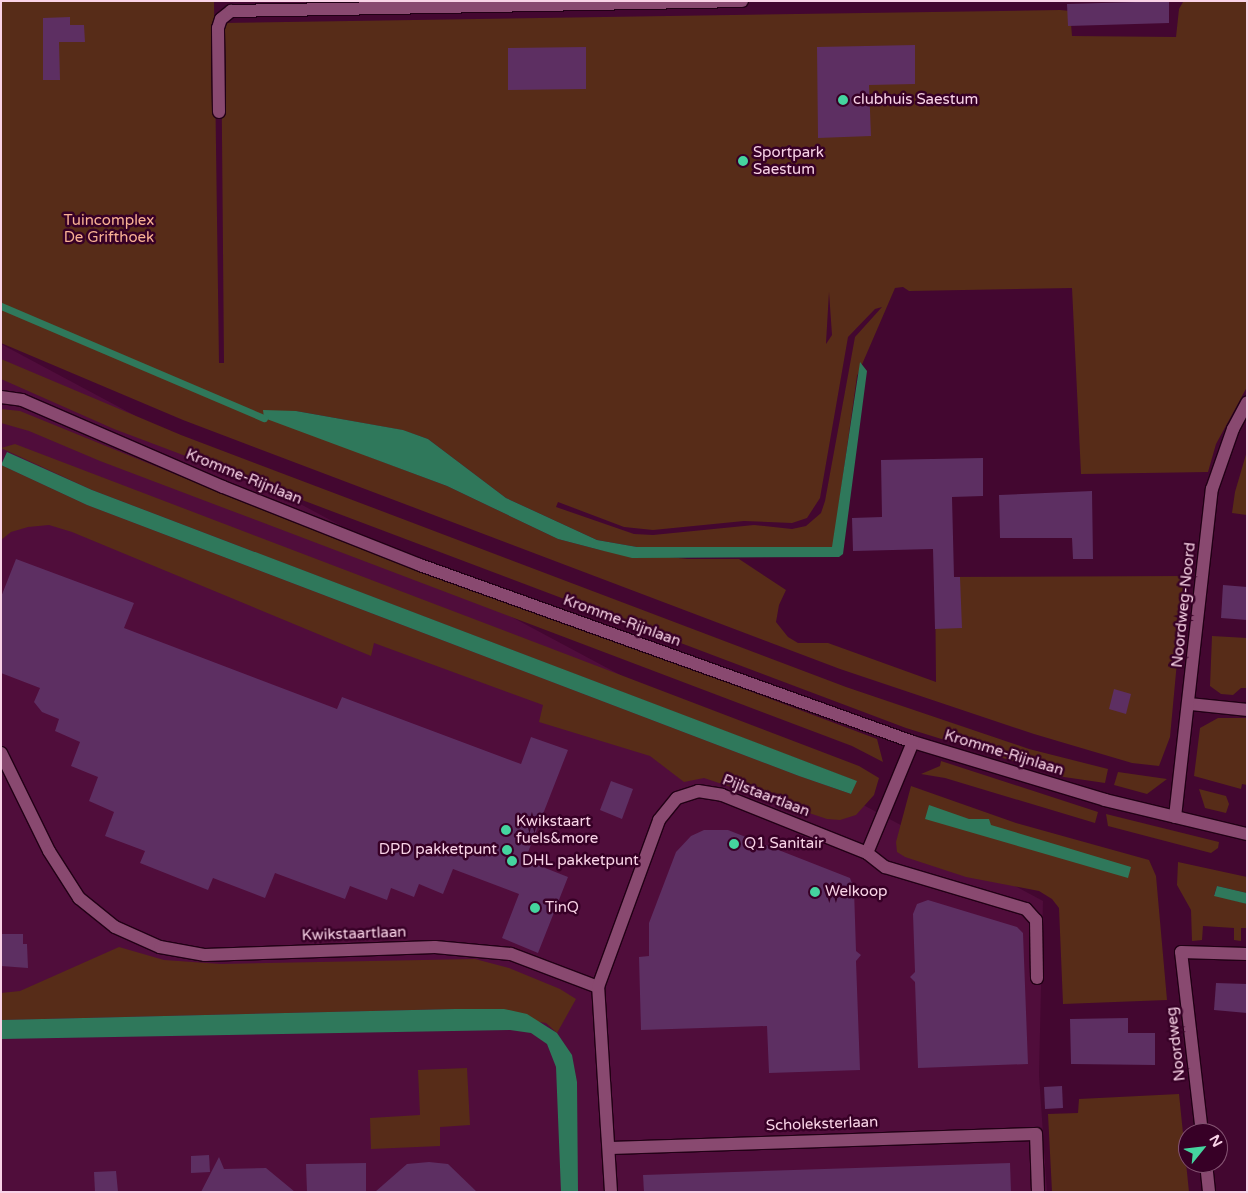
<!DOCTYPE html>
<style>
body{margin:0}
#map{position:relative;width:1248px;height:1193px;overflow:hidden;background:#430730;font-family:"Varela Round",sans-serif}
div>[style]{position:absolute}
.built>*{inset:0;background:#500d3b}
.green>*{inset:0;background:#572c18}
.water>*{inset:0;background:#2f785b}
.stream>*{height:7px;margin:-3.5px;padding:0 3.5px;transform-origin:3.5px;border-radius:3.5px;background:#2f785b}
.building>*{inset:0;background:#5d2f62}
.roads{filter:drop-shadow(1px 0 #220016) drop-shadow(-1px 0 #220016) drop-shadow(0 1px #220016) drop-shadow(0 -1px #220016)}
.minor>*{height:12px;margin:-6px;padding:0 6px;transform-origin:6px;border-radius:6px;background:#894970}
.dots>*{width:14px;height:14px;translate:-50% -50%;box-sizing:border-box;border:2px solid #370026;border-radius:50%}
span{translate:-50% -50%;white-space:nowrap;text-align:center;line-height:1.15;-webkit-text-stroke:5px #370026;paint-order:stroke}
.poi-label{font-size:15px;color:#f9d3e7}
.left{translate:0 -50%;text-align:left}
.right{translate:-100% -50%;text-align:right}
.park-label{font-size:15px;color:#f9b294}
.street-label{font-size:15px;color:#f9d3e7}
.frame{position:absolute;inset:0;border:2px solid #f9d3e7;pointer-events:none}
.north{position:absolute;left:1178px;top:1123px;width:50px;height:50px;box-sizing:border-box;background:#370026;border:1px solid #855473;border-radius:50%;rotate:61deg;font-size:14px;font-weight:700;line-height:20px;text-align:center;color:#f9d3e7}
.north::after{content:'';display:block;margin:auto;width:18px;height:22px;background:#45d49f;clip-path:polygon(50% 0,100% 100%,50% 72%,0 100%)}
</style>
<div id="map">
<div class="built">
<i style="clip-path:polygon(1px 344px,1043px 901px,1039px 1075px,1047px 1192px,1px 1192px)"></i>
</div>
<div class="green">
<i style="clip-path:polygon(evenodd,1px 1px,214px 1px,219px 363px,224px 363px,221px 23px,1060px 10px,1070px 11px,1072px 36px,1176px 37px,1179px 9px,1183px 2px,1247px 1px,1247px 387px,1216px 444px,1208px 472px,1081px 474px,1072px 288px,909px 291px,903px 287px,895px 288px,857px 376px,833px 547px,637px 547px,597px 540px,506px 498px,428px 439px,402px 430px,296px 411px,367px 456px,447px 486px,558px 539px,600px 550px,688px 559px,739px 559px,786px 590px,779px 605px,776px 622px,788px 637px,798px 643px,828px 643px,936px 682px,935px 577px,1185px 576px,1170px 737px,1159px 766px,1132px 763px,1034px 734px,840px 669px,183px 420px,1px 343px,1px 1px,829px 292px,832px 335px,826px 344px,826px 343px,829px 292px,1px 1px,882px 307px,855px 337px,825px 501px,821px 513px,806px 526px,792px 529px,754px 525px,653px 535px,634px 534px,556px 507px,558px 502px,624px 527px,653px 530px,744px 521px,792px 523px,807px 518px,820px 498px,848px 337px,875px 309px,882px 307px)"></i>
<i style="clip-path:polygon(1px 359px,181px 435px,846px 687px,1029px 749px,1108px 769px,1105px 783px,1064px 777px,906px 728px,114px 429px,1px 379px)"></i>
<i style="clip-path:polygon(1px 409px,20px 411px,182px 477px,877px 739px,883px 762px,852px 746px,100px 461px,29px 431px,1px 423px)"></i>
<i style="clip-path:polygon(15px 444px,859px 766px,879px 778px,874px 795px,856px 815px,840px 820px,827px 819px,704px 778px,684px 782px,650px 756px,539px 722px,543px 705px,374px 643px,371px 656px,72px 532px,49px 525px,28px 527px,11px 532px,1px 540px,1px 465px,87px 505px,799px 776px,851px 794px,856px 781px,92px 490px,1px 448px)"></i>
<i style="clip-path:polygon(1247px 451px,1247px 515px,1232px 513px,1235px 492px)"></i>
<i style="clip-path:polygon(1212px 636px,1247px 638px,1247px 688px,1241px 688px,1233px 695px,1221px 694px,1210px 686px)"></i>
<i style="clip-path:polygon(1218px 718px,1247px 718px,1247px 785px,1242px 784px,1241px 789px,1194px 776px,1200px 728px)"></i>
<i style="clip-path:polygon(941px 761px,1098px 812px,1095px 823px,945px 778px,921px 774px,940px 766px)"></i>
<i style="clip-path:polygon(1118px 772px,1167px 779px,1147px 794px,1114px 785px)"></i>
<i style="clip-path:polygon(911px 786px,1016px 823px,1149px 860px,1156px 876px,1167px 1000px,1063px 1004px,1059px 908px,1052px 899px,1039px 891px,966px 877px,905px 857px,897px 852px,896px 842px)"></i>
<i style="clip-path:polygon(1199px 789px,1226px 796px,1229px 804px,1226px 813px,1205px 808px)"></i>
<i style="clip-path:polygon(1106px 814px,1219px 842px,1218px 848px,1211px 853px,1108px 826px)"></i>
<i style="clip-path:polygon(1178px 862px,1247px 877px,1247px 893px,1217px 886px,1214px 895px,1247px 904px,1247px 928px,1241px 928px,1241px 941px,1234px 940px,1234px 928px,1203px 926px,1202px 940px,1192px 941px,1191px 910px,1177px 885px)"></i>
<i style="clip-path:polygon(119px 947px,164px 960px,221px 964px,475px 959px,509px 968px,560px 989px,576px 999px,557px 1033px,546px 1023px,455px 1009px,1px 1020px,1px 993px,20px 991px)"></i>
<i style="clip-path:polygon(467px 1068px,470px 1125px,440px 1127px,440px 1146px,371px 1149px,370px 1118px,420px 1115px,418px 1070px)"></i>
<i style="clip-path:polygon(1179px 1094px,1189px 1192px,1052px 1192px,1048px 1114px,1078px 1113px,1079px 1099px)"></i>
</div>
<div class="water">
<i style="clip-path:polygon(860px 362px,867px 371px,843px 554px,839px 557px,632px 558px,600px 550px,558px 539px,447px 486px,264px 418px,263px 410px,296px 411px,403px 430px,428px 439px,506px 498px,597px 540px,637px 547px,832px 547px)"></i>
<i style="clip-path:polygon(7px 452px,92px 490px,857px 781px,851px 794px,799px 776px,87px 505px,1px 465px)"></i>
<i style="clip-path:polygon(929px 805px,969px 819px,989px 819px,991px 825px,1131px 867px,1128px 878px,925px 819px)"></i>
<i style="clip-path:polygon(1217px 886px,1247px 893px,1247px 904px,1214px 896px)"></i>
<i style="clip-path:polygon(455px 1009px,504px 1009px,527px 1014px,557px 1033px,572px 1055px,577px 1082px,578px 1192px,561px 1192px,556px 1067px,547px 1044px,531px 1033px,510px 1030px,1px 1039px,1px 1020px)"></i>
</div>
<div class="stream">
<i style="left:1px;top:306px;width:286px;rotate:23.1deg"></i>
</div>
<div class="building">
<i style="clip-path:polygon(1169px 1px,1169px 23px,1068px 26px,1067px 4px)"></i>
<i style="clip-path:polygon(70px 17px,70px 25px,84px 25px,85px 42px,59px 42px,60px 80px,43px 80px,43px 18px)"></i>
<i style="clip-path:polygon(915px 45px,915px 84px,869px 85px,871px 136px,818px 138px,817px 47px)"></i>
<i style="clip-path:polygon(586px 47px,586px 89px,508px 90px,508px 48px)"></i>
<i style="clip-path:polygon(983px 458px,983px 496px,952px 497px,954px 577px,960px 577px,962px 628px,935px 629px,933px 549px,853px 551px,852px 518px,882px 517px,881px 460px)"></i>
<i style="clip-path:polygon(1092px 491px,1093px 559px,1073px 559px,1072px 538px,1000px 538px,999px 495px)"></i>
<i style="clip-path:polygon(16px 559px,134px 603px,124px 628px,337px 709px,342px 697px,521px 764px,531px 737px,568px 750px,525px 860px,568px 877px,538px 953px,502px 938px,519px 894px,453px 869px,443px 894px,419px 884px,414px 897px,391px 888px,387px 900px,350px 886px,345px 899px,275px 873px,265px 898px,213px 878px,208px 890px,140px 863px,145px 851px,105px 836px,114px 812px,89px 801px,98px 777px,71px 766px,80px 742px,55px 731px,59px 719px,42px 712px,34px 702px,40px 688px,1px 673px,1px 597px)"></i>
<i style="clip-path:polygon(1223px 585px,1247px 587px,1247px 620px,1221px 618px)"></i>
<i style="clip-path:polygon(1114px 689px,1131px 694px,1126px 714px,1109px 709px)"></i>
<i style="clip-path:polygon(611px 781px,633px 789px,622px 819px,600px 810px)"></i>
<i style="clip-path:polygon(704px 830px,728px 830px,850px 878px,854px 889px,856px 951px,861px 955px,856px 961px,860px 1070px,769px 1073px,767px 1026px,641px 1030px,639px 957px,649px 956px,649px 923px,676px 852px,691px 836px)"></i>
<i style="clip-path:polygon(928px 900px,1017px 927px,1023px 933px,1028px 1064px,918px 1068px,915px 982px,910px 977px,915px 972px,913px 914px,917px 904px)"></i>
<i style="clip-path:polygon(1px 934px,23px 934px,23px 944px,27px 944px,28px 968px,1px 966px)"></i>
<i style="clip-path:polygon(1216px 983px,1247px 984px,1247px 1013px,1214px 1010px)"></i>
<i style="clip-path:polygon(1128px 1018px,1128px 1033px,1155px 1033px,1155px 1065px,1071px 1064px,1070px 1019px)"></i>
<i style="clip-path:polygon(1062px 1086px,1063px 1108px,1045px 1109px,1044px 1087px)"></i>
<i style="clip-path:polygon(209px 1155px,210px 1172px,191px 1173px,191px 1156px)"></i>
<i style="clip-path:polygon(219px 1157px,224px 1169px,266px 1168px,295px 1192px,201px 1192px)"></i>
<i style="clip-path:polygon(429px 1162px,448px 1164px,477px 1192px,375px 1192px,407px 1164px)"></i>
<i style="clip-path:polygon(366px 1163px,366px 1192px,307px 1192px,306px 1164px)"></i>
<i style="clip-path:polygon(1010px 1163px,1011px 1192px,644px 1192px,643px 1175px)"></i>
<i style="clip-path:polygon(116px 1171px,118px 1192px,95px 1192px,94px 1172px)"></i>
</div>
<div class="roads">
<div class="minor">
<i style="left:219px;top:112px;width:84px;rotate:-90.7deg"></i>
<i style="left:218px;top:28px;width:9px;rotate:-72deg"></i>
<i style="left:221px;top:19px;width:13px;rotate:-39deg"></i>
<i style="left:231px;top:11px;width:511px;rotate:-1.12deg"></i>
<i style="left:1px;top:397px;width:21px;rotate:8deg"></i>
<i style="left:22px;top:400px;width:219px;rotate:23.4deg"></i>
<i style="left:223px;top:487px;width:212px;rotate:21.6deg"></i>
<i style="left:420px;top:565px;width:524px;rotate:19.75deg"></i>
<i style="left:913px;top:742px;width:201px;rotate:16.8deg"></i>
<i style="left:1105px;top:800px;width:146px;rotate:13.5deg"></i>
<i style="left:1190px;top:704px;width:57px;rotate:6deg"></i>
<i style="left:1px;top:753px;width:109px;rotate:63.9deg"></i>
<i style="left:49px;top:851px;width:56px;rotate:57.4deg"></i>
<i style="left:79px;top:898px;width:46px;rotate:38.9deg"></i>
<i style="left:115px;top:927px;width:49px;rotate:24deg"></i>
<i style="left:160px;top:947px;width:46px;rotate:10.1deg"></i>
<i style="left:205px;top:955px;width:230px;rotate:-2deg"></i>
<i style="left:435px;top:947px;width:76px;rotate:5.3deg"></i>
<i style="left:511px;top:954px;width:93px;rotate:20.8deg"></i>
<i style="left:1175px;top:817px;width:330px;rotate:-83.6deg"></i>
<i style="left:1212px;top:489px;width:64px;rotate:-70.7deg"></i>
<i style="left:1233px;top:429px;width:30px;rotate:-62deg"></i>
<i style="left:867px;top:853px;width:120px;rotate:-67.5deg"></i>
<i style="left:1202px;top:1133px;width:182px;rotate:-96.6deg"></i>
<i style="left:1181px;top:952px;width:66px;rotate:1.7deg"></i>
<i style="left:609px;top:1148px;width:427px;rotate:-1.9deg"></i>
<i style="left:1036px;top:1134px;width:58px;rotate:88deg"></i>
<i style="left:1206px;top:1163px;width:29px;rotate:84deg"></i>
<i style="left:611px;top:1192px;width:205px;rotate:-93.6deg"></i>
<i style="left:598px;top:987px;width:178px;rotate:-69.9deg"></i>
<i style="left:659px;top:820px;width:28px;rotate:-51deg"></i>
<i style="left:677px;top:798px;width:22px;rotate:-18deg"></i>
<i style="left:698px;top:791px;width:24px;rotate:9deg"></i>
<i style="left:722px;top:795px;width:156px;rotate:21.8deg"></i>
<i style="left:867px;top:853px;width:23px;rotate:38deg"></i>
<i style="left:885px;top:867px;width:147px;rotate:16.6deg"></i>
<i style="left:1026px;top:909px;width:15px;rotate:48deg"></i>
<i style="left:1036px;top:920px;width:58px;rotate:89deg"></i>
</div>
</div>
<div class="dots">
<i style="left:843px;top:100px;background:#45d49f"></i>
<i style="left:743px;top:161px;background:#45d49f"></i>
<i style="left:506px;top:830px;background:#45d49f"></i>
<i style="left:734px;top:844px;background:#45d49f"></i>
<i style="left:507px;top:850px;background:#45d49f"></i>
<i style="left:512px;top:861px;background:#45d49f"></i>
<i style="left:815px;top:892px;background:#45d49f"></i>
<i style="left:535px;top:908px;background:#45d49f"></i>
</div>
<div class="poi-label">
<span class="left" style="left:853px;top:100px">clubhuis Saestum</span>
<span class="left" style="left:753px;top:161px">Sportpark<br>Saestum</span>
<span class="left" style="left:516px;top:830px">Kwikstaart<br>fuels&amp;more</span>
<span class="left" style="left:744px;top:844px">Q1 Sanitair</span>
<span class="right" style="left:497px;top:850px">DPD pakketpunt</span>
<span class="left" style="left:522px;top:861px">DHL pakketpunt</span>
<span class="left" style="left:825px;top:892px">Welkoop</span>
<span class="left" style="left:545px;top:908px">TinQ</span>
</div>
<div class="park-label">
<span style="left:109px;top:229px">Tuincomplex<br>De Grifthoek</span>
</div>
<div class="street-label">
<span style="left:244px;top:477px;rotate:22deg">Kromme-Rijnlaan</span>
<span style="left:1184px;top:605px;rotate:-84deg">Noordweg-Noord</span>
<span style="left:622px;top:621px;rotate:20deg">Kromme-Rijnlaan</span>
<span style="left:1004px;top:753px;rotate:17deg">Kromme-Rijnlaan</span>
<span style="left:766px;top:796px;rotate:21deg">Pijlstaartlaan</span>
<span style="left:354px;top:934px;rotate:-2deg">Kwikstaartlaan</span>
<span style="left:1176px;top:1044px;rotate:-97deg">Noordweg</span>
<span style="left:822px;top:1124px;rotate:-2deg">Scholeksterlaan</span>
</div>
<div class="frame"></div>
<div class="north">N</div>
</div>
